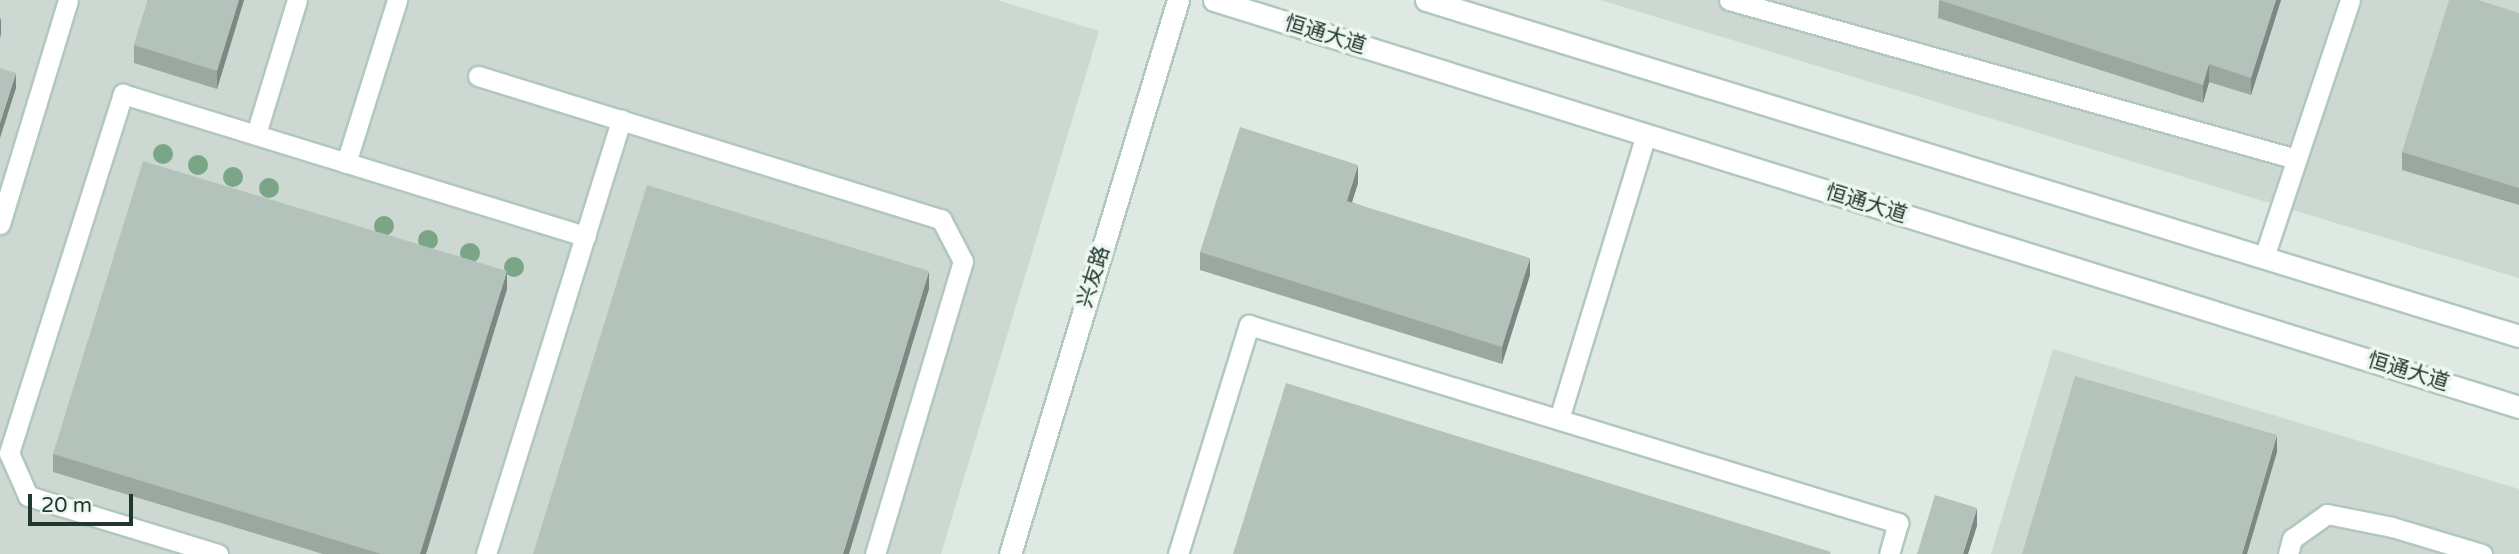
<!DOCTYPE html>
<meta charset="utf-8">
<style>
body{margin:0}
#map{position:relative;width:2519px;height:554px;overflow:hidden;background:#dde9e2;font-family:"Varela Round","Noto Sans SC",sans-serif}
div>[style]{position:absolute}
.built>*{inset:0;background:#ccd8d1}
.roads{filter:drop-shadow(2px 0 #b1c8bd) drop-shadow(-2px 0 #b1c8bd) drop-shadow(0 2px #b1c8bd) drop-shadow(0 -2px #b1c8bd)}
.lane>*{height:19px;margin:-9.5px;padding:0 9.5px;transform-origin:9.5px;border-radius:9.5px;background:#fff}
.secondary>*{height:21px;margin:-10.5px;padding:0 10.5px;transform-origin:10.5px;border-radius:10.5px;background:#fff}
.trees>*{width:20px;height:20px;margin:-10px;border-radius:50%;background:#7ba587}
.wall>*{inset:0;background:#9aa8a1}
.shaded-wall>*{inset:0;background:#7d8883}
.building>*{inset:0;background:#b3c3bb}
span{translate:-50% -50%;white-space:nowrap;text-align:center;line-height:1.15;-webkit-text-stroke:7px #edf6f0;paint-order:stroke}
.street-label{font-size:21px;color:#20382e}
.scale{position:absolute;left:28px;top:494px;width:105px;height:32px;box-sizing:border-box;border:4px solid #20382e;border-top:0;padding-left:9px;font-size:21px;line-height:24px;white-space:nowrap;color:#20382e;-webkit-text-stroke:5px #edf6f0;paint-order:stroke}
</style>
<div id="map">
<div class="built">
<i style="clip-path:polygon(0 0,997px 0,1099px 31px,941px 554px,0 554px)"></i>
<i style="clip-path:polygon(1600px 0,2519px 0,2519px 278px,2296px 211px)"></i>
<i style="clip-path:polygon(2053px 349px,2519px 489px,2519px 554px,1991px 554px)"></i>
</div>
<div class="roads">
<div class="lane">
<i style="left:1729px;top:0;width:589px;rotate:15.66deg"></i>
<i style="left:478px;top:76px;width:485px;rotate:17.2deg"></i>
<i style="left:941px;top:219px;width:47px;rotate:62.4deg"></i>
<i style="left:963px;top:261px;width:306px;rotate:106.7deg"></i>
<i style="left:256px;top:134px;width:140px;rotate:-73deg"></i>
<i style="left:346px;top:163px;width:171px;rotate:-72.6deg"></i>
<i style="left:0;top:224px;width:234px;rotate:-73.1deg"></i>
<i style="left:2264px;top:257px;width:271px;rotate:-71.5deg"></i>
<i style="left:1559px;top:419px;width:297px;rotate:-73deg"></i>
<i style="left:218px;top:554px;width:199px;rotate:-163deg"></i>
<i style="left:28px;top:496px;width:47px;rotate:-113.8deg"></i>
<i style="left:9px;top:453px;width:377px;rotate:-72.4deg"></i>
<i style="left:123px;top:94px;width:484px;rotate:17.1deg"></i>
<i style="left:486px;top:554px;width:455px;rotate:-72.7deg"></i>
<i style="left:1178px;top:554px;width:240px;rotate:-72.8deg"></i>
<i style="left:1249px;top:325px;width:679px;rotate:16.97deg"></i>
<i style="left:1898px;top:523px;width:32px;rotate:106deg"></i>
<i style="left:2288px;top:554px;width:16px;rotate:-75deg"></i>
<i style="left:2292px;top:539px;width:43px;rotate:-35.5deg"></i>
<i style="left:2327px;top:514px;width:66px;rotate:11.3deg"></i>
<i style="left:2392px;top:527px;width:94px;rotate:16.7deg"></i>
</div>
<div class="secondary">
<i style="left:1214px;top:0;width:1367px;rotate:17.32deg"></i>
<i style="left:1426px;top:0;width:1143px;rotate:17.09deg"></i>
<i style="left:1010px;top:554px;width:579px;rotate:-73.13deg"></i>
</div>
</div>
<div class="trees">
<i style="left:163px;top:154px"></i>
<i style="left:198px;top:165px"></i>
<i style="left:233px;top:177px"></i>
<i style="left:269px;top:188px"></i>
<i style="left:384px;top:226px"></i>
<i style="left:428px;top:240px"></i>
<i style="left:470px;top:253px"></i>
<i style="left:514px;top:267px"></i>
</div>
<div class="wall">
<i style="clip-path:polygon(148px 0,244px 0,217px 89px,134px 63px,134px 45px)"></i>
<i style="clip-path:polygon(1939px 0,2281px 0,2251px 95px,2209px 82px,2203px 103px,1938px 18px)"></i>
<i style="clip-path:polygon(2519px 13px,2519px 205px,2402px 170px,2402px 152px)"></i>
<i style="clip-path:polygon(1358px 183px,1352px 202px,1530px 275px,1502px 364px,1200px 270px,1200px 252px)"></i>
<i style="clip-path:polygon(507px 289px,426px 554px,323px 554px,53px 472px,53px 454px)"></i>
</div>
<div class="shaded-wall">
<i style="clip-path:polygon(239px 0,244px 0,217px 89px,217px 71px)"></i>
<i style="clip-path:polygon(2276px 0,2281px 0,2251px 95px,2251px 78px)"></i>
<i style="clip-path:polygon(1px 17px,1px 34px,0 38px,0 21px)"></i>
<i style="clip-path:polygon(2209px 64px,2209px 82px,2203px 103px,2203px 85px)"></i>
<i style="clip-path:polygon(16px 73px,16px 88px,0 138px,0 123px)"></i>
<i style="clip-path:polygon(1358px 165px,1358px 183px,1347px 218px,1347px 201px)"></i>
<i style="clip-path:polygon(1530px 258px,1530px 275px,1502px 364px,1502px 347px)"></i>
<i style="clip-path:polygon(507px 271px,507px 289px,426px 554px,420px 554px)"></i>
<i style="clip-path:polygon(929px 271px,929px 289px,849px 554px,843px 554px)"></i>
<i style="clip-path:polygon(2277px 435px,2277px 452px,2247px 554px,2242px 554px)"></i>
<i style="clip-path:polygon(1977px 508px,1977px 526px,1968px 554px,1963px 554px)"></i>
</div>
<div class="building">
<i style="clip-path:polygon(148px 0,239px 0,217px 71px,134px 45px)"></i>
<i style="clip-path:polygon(1939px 0,2276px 0,2251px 78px,2209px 64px,2203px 85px)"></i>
<i style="clip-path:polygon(2449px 0,2478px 0,2519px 13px,2519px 188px,2402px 152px)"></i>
<i style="clip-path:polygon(0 68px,16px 73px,0 123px)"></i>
<i style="clip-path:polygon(1240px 127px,1358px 165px,1347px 201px,1530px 258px,1502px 347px,1200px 252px)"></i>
<i style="clip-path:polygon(143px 161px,507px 271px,420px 554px,381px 554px,53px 454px)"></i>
<i style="clip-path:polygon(647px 185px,929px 271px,843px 554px,533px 554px)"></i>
<i style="clip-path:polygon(2075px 376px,2277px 435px,2242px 554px,2022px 554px)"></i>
<i style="clip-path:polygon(1286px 383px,1831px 552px,1830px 554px,1233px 554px)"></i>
<i style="clip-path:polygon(1935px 495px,1977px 508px,1963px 554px,1917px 554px)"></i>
</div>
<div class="street-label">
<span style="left:1325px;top:35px;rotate:17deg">恒通大道</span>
<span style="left:1866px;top:204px;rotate:17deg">恒通大道</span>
<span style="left:1094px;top:277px;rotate:-73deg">兴友路</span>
<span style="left:2408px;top:372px;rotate:17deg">恒通大道</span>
</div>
<div class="scale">20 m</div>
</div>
